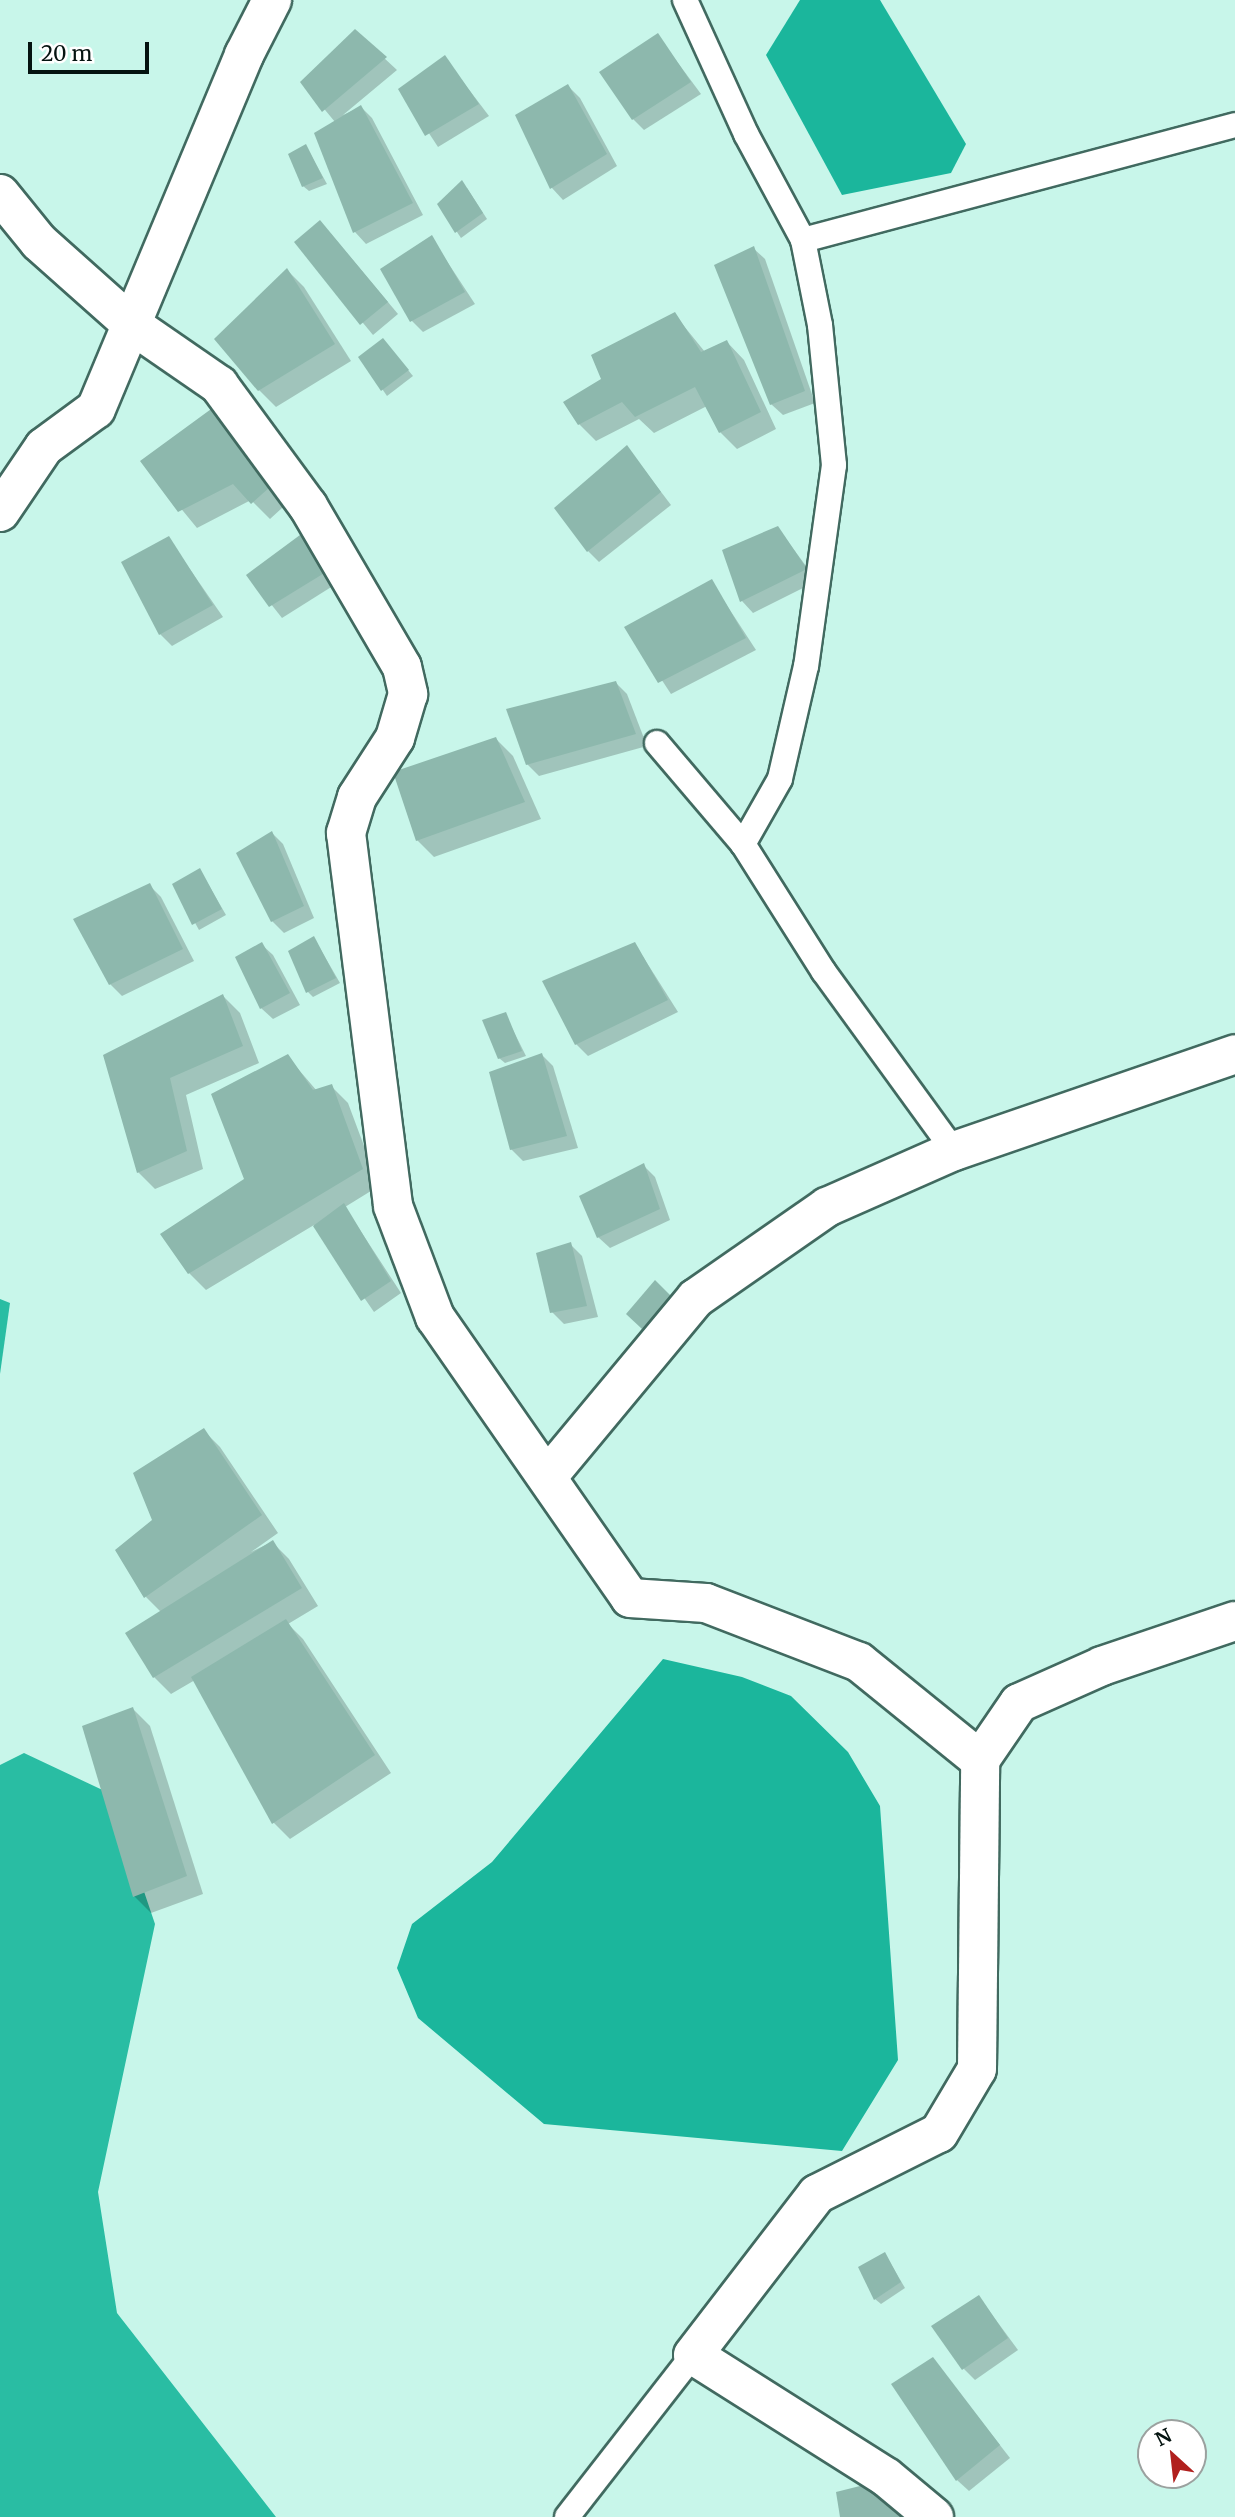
<!DOCTYPE html>
<style>
body{margin:0}
#map{position:relative;width:1235px;height:2517px;overflow:hidden;background:#c8f6ea;font-family:Merriweather,serif}
div>[style]{position:absolute}
.forest>*{inset:0;background:#29bda3}
.water>*{inset:0;background:#1bb69c}
.shadow>*{inset:0;background:#0003}
.building>*{inset:0;background:#8db8ad}
.roads{filter:drop-shadow(2px 0 #416a60) drop-shadow(-2px 0 #416a60) drop-shadow(0 2px #416a60) drop-shadow(0 -2px #416a60)}
.service>*{height:24px;margin:-12px;padding:0 12px;transform-origin:12px;border-radius:12px;background:#fff}
.minor>*{height:38px;margin:-19px;padding:0 19px;transform-origin:19px;border-radius:19px;background:#fff}
span{translate:-50% -50%;white-space:nowrap;text-align:center;line-height:1.15;-webkit-text-stroke:7px #fff;paint-order:stroke}
.north{position:absolute;left:1137px;top:2419px;width:70px;height:70px;box-sizing:border-box;background:#fff;border:2px solid #9ba19f;border-radius:50%;rotate:333deg;font-size:19px;font-weight:700;line-height:28px;text-align:center;color:#041310}
.north::after{content:'';display:block;margin:auto;width:24px;height:32px;background:#b1201e;clip-path:polygon(50% 0,100% 100%,50% 72%,0 100%)}
.scale{position:absolute;left:28px;top:42px;width:121px;height:32px;box-sizing:border-box;border:4px solid #041310;border-top:0;padding-left:9px;font-size:21px;line-height:24px;white-space:nowrap;color:#041310;-webkit-text-stroke:5px #fff;paint-order:stroke}
</style>
<div id="map">
<div class="forest">
<i style="clip-path:polygon(0 1299px,10px 1303px,0 1374px)"></i>
<i style="clip-path:polygon(24px 1753px,111px 1794px,155px 1924px,98px 2192px,117px 2313px,276px 2517px,0 2517px,0 1765px)"></i>
</div>
<div class="water">
<i style="clip-path:polygon(800px 0,880px 0,966px 144px,951px 173px,842px 195px,766px 55px)"></i>
<i style="clip-path:polygon(663px 1659px,742px 1677px,791px 1696px,848px 1752px,880px 1806px,898px 2060px,842px 2151px,544px 2124px,418px 2018px,397px 1968px,412px 1924px,492px 1862px)"></i>
</div>
<div class="shadow">
<i style="clip-path:polygon(355px 31px,397px 70px,343px 115px,361px 107px,372px 118px,423px 215px,366px 244px,355px 232px,316px 134px,335px 122px,302px 82px)"></i>
<i style="clip-path:polygon(658px 36px,701px 94px,644px 130px,633px 119px)"></i>
<i style="clip-path:polygon(445px 58px,489px 116px,438px 147px,400px 89px)"></i>
<i style="clip-path:polygon(568px 86px,580px 98px,617px 166px,563px 200px,552px 188px,517px 115px)"></i>
<i style="clip-path:polygon(306px 146px,327px 184px,309px 191px,303px 186px)"></i>
<i style="clip-path:polygon(467px 188px,487px 219px,461px 238px,439px 205px)"></i>
<i style="clip-path:polygon(331px 234px,398px 314px,373px 335px,296px 242px)"></i>
<i style="clip-path:polygon(431px 237px,475px 304px,423px 332px,412px 321px)"></i>
<i style="clip-path:polygon(753px 248px,765px 259px,815px 403px,783px 415px,771px 404px)"></i>
<i style="clip-path:polygon(287px 270px,304px 287px,351px 361px,276px 407px,259px 390px)"></i>
<i style="clip-path:polygon(675px 315px,705px 352px,727px 342px,744px 360px,776px 429px,737px 449px,720px 432px,707px 406px,654px 433px,639px 419px,596px 441px,579px 424px)"></i>
<i style="clip-path:polygon(388px 346px,413px 376px,387px 396px,361px 358px)"></i>
<i style="clip-path:polygon(217px 406px,294px 497px,270px 519px,251px 500px,197px 528px,142px 461px)"></i>
<i style="clip-path:polygon(627px 447px,671px 505px,599px 562px,588px 551px)"></i>
<i style="clip-path:polygon(778px 528px,817px 581px,753px 613px,742px 601px)"></i>
<i style="clip-path:polygon(300px 537px,336px 584px,282px 618px,248px 575px)"></i>
<i style="clip-path:polygon(169px 539px,223px 617px,172px 646px,160px 634px)"></i>
<i style="clip-path:polygon(711px 581px,756px 650px,671px 694px,627px 627px)"></i>
<i style="clip-path:polygon(616px 683px,627px 694px,647px 746px,539px 776px,527px 764px)"></i>
<i style="clip-path:polygon(496px 739px,513px 756px,541px 819px,434px 857px,417px 840px)"></i>
<i style="clip-path:polygon(272px 833px,283px 844px,314px 918px,284px 933px,272px 921px)"></i>
<i style="clip-path:polygon(200px 870px,226px 915px,199px 930px,174px 885px)"></i>
<i style="clip-path:polygon(150px 886px,161px 897px,194px 961px,122px 996px,110px 984px)"></i>
<i style="clip-path:polygon(314px 938px,340px 983px,313px 997px,308px 992px)"></i>
<i style="clip-path:polygon(261px 944px,273px 955px,300px 1005px,273px 1019px,261px 1008px)"></i>
<i style="clip-path:polygon(635px 944px,678px 1012px,588px 1056px,576px 1044px)"></i>
<i style="clip-path:polygon(223px 996px,240px 1013px,259px 1063px,186px 1095px,203px 1169px,155px 1189px,138px 1172px,105px 1056px)"></i>
<i style="clip-path:polygon(505px 1014px,526px 1056px,505px 1063px,499px 1058px)"></i>
<i style="clip-path:polygon(542px 1055px,553px 1066px,578px 1148px,523px 1161px,511px 1149px)"></i>
<i style="clip-path:polygon(287px 1056px,317px 1091px,331px 1086px,348px 1103px,379px 1186px,345px 1207px,401px 1293px,374px 1312px,314px 1225px,206px 1290px,189px 1273px,246px 1180px)"></i>
<i style="clip-path:polygon(643px 1165px,655px 1177px,670px 1220px,610px 1248px,598px 1237px)"></i>
<i style="clip-path:polygon(570px 1244px,582px 1256px,598px 1317px,564px 1324px,552px 1312px)"></i>
<i style="clip-path:polygon(677px 1304px,649px 1333px,628px 1313px)"></i>
<i style="clip-path:polygon(203px 1430px,220px 1447px,278px 1533px,251px 1552px,272px 1542px,289px 1559px,318px 1606px,288px 1624px,303px 1639px,391px 1773px,290px 1839px,273px 1822px,195px 1680px,171px 1694px,154px 1677px,161px 1612px,146px 1597px,154px 1520px)"></i>
<i style="clip-path:polygon(133px 1709px,150px 1726px,203px 1894px,151px 1913px,134px 1896px)"></i>
<i style="clip-path:polygon(885px 2254px,905px 2288px,881px 2304px,875px 2299px)"></i>
<i style="clip-path:polygon(979px 2297px,1018px 2350px,975px 2380px,964px 2369px)"></i>
<i style="clip-path:polygon(933px 2359px,1010px 2458px,969px 2491px,957px 2480px)"></i>
</div>
<div class="building">
<i style="clip-path:polygon(355px 29px,387px 57px,322px 112px,300px 82px)"></i>
<i style="clip-path:polygon(658px 33px,691px 82px,632px 120px,599px 72px)"></i>
<i style="clip-path:polygon(445px 55px,479px 104px,425px 136px,398px 89px)"></i>
<i style="clip-path:polygon(568px 84px,607px 154px,550px 189px,515px 115px)"></i>
<i style="clip-path:polygon(361px 105px,413px 203px,353px 233px,314px 133px)"></i>
<i style="clip-path:polygon(306px 144px,323px 178px,302px 187px,288px 154px)"></i>
<i style="clip-path:polygon(462px 180px,483px 213px,455px 233px,437px 204px)"></i>
<i style="clip-path:polygon(320px 220px,388px 302px,360px 325px,294px 242px)"></i>
<i style="clip-path:polygon(432px 235px,465px 292px,410px 322px,380px 269px)"></i>
<i style="clip-path:polygon(754px 246px,805px 391px,770px 405px,714px 265px)"></i>
<i style="clip-path:polygon(287px 268px,335px 344px,258px 391px,214px 339px)"></i>
<i style="clip-path:polygon(675px 312px,701px 352px,727px 340px,761px 412px,719px 433px,695px 387px,635px 417px,622px 402px,578px 425px,563px 402px,601px 379px,591px 355px)"></i>
<i style="clip-path:polygon(383px 338px,409px 370px,381px 391px,358px 357px)"></i>
<i style="clip-path:polygon(218px 404px,279px 479px,251px 504px,233px 484px,178px 512px,140px 461px)"></i>
<i style="clip-path:polygon(627px 445px,661px 492px,587px 552px,554px 508px)"></i>
<i style="clip-path:polygon(778px 526px,807px 569px,740px 602px,722px 550px)"></i>
<i style="clip-path:polygon(300px 535px,326px 572px,269px 607px,246px 575px)"></i>
<i style="clip-path:polygon(169px 536px,213px 605px,159px 635px,121px 562px)"></i>
<i style="clip-path:polygon(712px 579px,746px 638px,658px 683px,624px 627px)"></i>
<i style="clip-path:polygon(616px 681px,636px 734px,526px 765px,506px 709px)"></i>
<i style="clip-path:polygon(496px 737px,525px 802px,416px 841px,393px 772px)"></i>
<i style="clip-path:polygon(272px 831px,304px 906px,271px 922px,236px 853px)"></i>
<i style="clip-path:polygon(200px 868px,222px 909px,192px 925px,172px 884px)"></i>
<i style="clip-path:polygon(150px 883px,183px 949px,109px 985px,73px 919px)"></i>
<i style="clip-path:polygon(314px 936px,336px 978px,306px 993px,288px 951px)"></i>
<i style="clip-path:polygon(262px 942px,290px 993px,260px 1009px,235px 957px)"></i>
<i style="clip-path:polygon(635px 942px,668px 1000px,575px 1045px,542px 981px)"></i>
<i style="clip-path:polygon(223px 994px,243px 1046px,170px 1078px,187px 1151px,137px 1173px,103px 1055px)"></i>
<i style="clip-path:polygon(506px 1012px,522px 1051px,498px 1059px,482px 1020px)"></i>
<i style="clip-path:polygon(542px 1053px,567px 1136px,510px 1150px,489px 1072px)"></i>
<i style="clip-path:polygon(288px 1054px,313px 1090px,332px 1084px,363px 1169px,188px 1274px,160px 1234px,244px 1179px,211px 1094px)"></i>
<i style="clip-path:polygon(644px 1163px,660px 1209px,597px 1238px,579px 1196px)"></i>
<i style="clip-path:polygon(344px 1203px,391px 1281px,361px 1301px,313px 1226px)"></i>
<i style="clip-path:polygon(571px 1242px,587px 1306px,550px 1313px,536px 1253px)"></i>
<i style="clip-path:polygon(655px 1280px,673px 1298px,642px 1329px,626px 1314px)"></i>
<i style="clip-path:polygon(204px 1428px,262px 1515px,144px 1598px,115px 1550px,152px 1520px,133px 1473px)"></i>
<i style="clip-path:polygon(273px 1540px,302px 1588px,153px 1678px,125px 1633px)"></i>
<i style="clip-path:polygon(286px 1619px,375px 1755px,272px 1824px,191px 1677px)"></i>
<i style="clip-path:polygon(133px 1707px,187px 1876px,133px 1897px,82px 1726px)"></i>
<i style="clip-path:polygon(885px 2252px,901px 2282px,874px 2300px,858px 2267px)"></i>
<i style="clip-path:polygon(979px 2295px,1008px 2338px,962px 2370px,931px 2326px)"></i>
<i style="clip-path:polygon(933px 2357px,1000px 2445px,956px 2481px,891px 2384px)"></i>
<i style="clip-path:polygon(872px 2483px,904px 2517px,840px 2517px,836px 2492px)"></i>
</div>
<div class="roads">
<div class="service">
<i style="left:685px;top:0;width:147px;rotate:65.5deg"></i>
<i style="left:746px;top:134px;width:120px;rotate:61.7deg"></i>
<i style="left:803px;top:240px;width:87px;rotate:78.7deg"></i>
<i style="left:820px;top:325px;width:141px;rotate:84.3deg"></i>
<i style="left:834px;top:465px;width:203px;rotate:97.9deg"></i>
<i style="left:806px;top:666px;width:116px;rotate:103deg"></i>
<i style="left:780px;top:779px;width:75px;rotate:119.6deg"></i>
<i style="left:743px;top:844px;width:151px;rotate:57.7deg"></i>
<i style="left:824px;top:972px;width:221px;rotate:54deg"></i>
<i style="left:803px;top:240px;width:447px;rotate:-14.9deg"></i>
<i style="left:657px;top:743px;width:133px;rotate:49.6deg"></i>
<i style="left:567px;top:2517px;width:205px;rotate:-52.1deg"></i>
</div>
<div class="minor">
<i style="left:0;top:194px;width:62px;rotate:50.9deg"></i>
<i style="left:39px;top:242px;width:125px;rotate:41.7deg"></i>
<i style="left:132px;top:325px;width:106px;rotate:34.6deg"></i>
<i style="left:219px;top:385px;width:150px;rotate:53.7deg"></i>
<i style="left:308px;top:506px;width:186px;rotate:59.7deg"></i>
<i style="left:402px;top:667px;width:28px;rotate:77deg"></i>
<i style="left:408px;top:694px;width:46px;rotate:106.5deg"></i>
<i style="left:395px;top:738px;width:70px;rotate:122.8deg"></i>
<i style="left:357px;top:797px;width:38px;rotate:107deg"></i>
<i style="left:346px;top:833px;width:376px;rotate:82.8deg"></i>
<i style="left:393px;top:1206px;width:119px;rotate:69.3deg"></i>
<i style="left:435px;top:1317px;width:342px;rotate:55.2deg"></i>
<i style="left:630px;top:1598px;width:76px;rotate:3.8deg"></i>
<i style="left:706px;top:1603px;width:164px;rotate:21.1deg"></i>
<i style="left:859px;top:1662px;width:156px;rotate:39deg"></i>
<i style="left:0;top:512px;width:78px;rotate:-55.9deg"></i>
<i style="left:44px;top:447px;width:64px;rotate:-36.2deg"></i>
<i style="left:96px;top:409px;width:384px;rotate:-67.3deg"></i>
<i style="left:244px;top:55px;width:62px;rotate:-63deg"></i>
<i style="left:548px;top:1476px;width:231px;rotate:-50.3deg"></i>
<i style="left:696px;top:1298px;width:160px;rotate:-34.8deg"></i>
<i style="left:827px;top:1207px;width:139px;rotate:-23.8deg"></i>
<i style="left:954px;top:1151px;width:297px;rotate:-19deg"></i>
<i style="left:934px;top:2517px;width:62px;rotate:-140.2deg"></i>
<i style="left:886px;top:2477px;width:228px;rotate:-147.7deg"></i>
<i style="left:693px;top:2355px;width:203px;rotate:-52.4deg"></i>
<i style="left:817px;top:2194px;width:136px;rotate:-26.6deg"></i>
<i style="left:939px;top:2133px;width:74px;rotate:-59.3deg"></i>
<i style="left:977px;top:2069px;width:309px;rotate:-89.4deg"></i>
<i style="left:980px;top:1760px;width:69px;rotate:-55.6deg"></i>
<i style="left:1019px;top:1703px;width:91px;rotate:-24deg"></i>
<i style="left:1102px;top:1666px;width:140px;rotate:-18.7deg"></i>
</div>
</div>
<div class="north">N</div>
<div class="scale">20 m</div>
</div>
